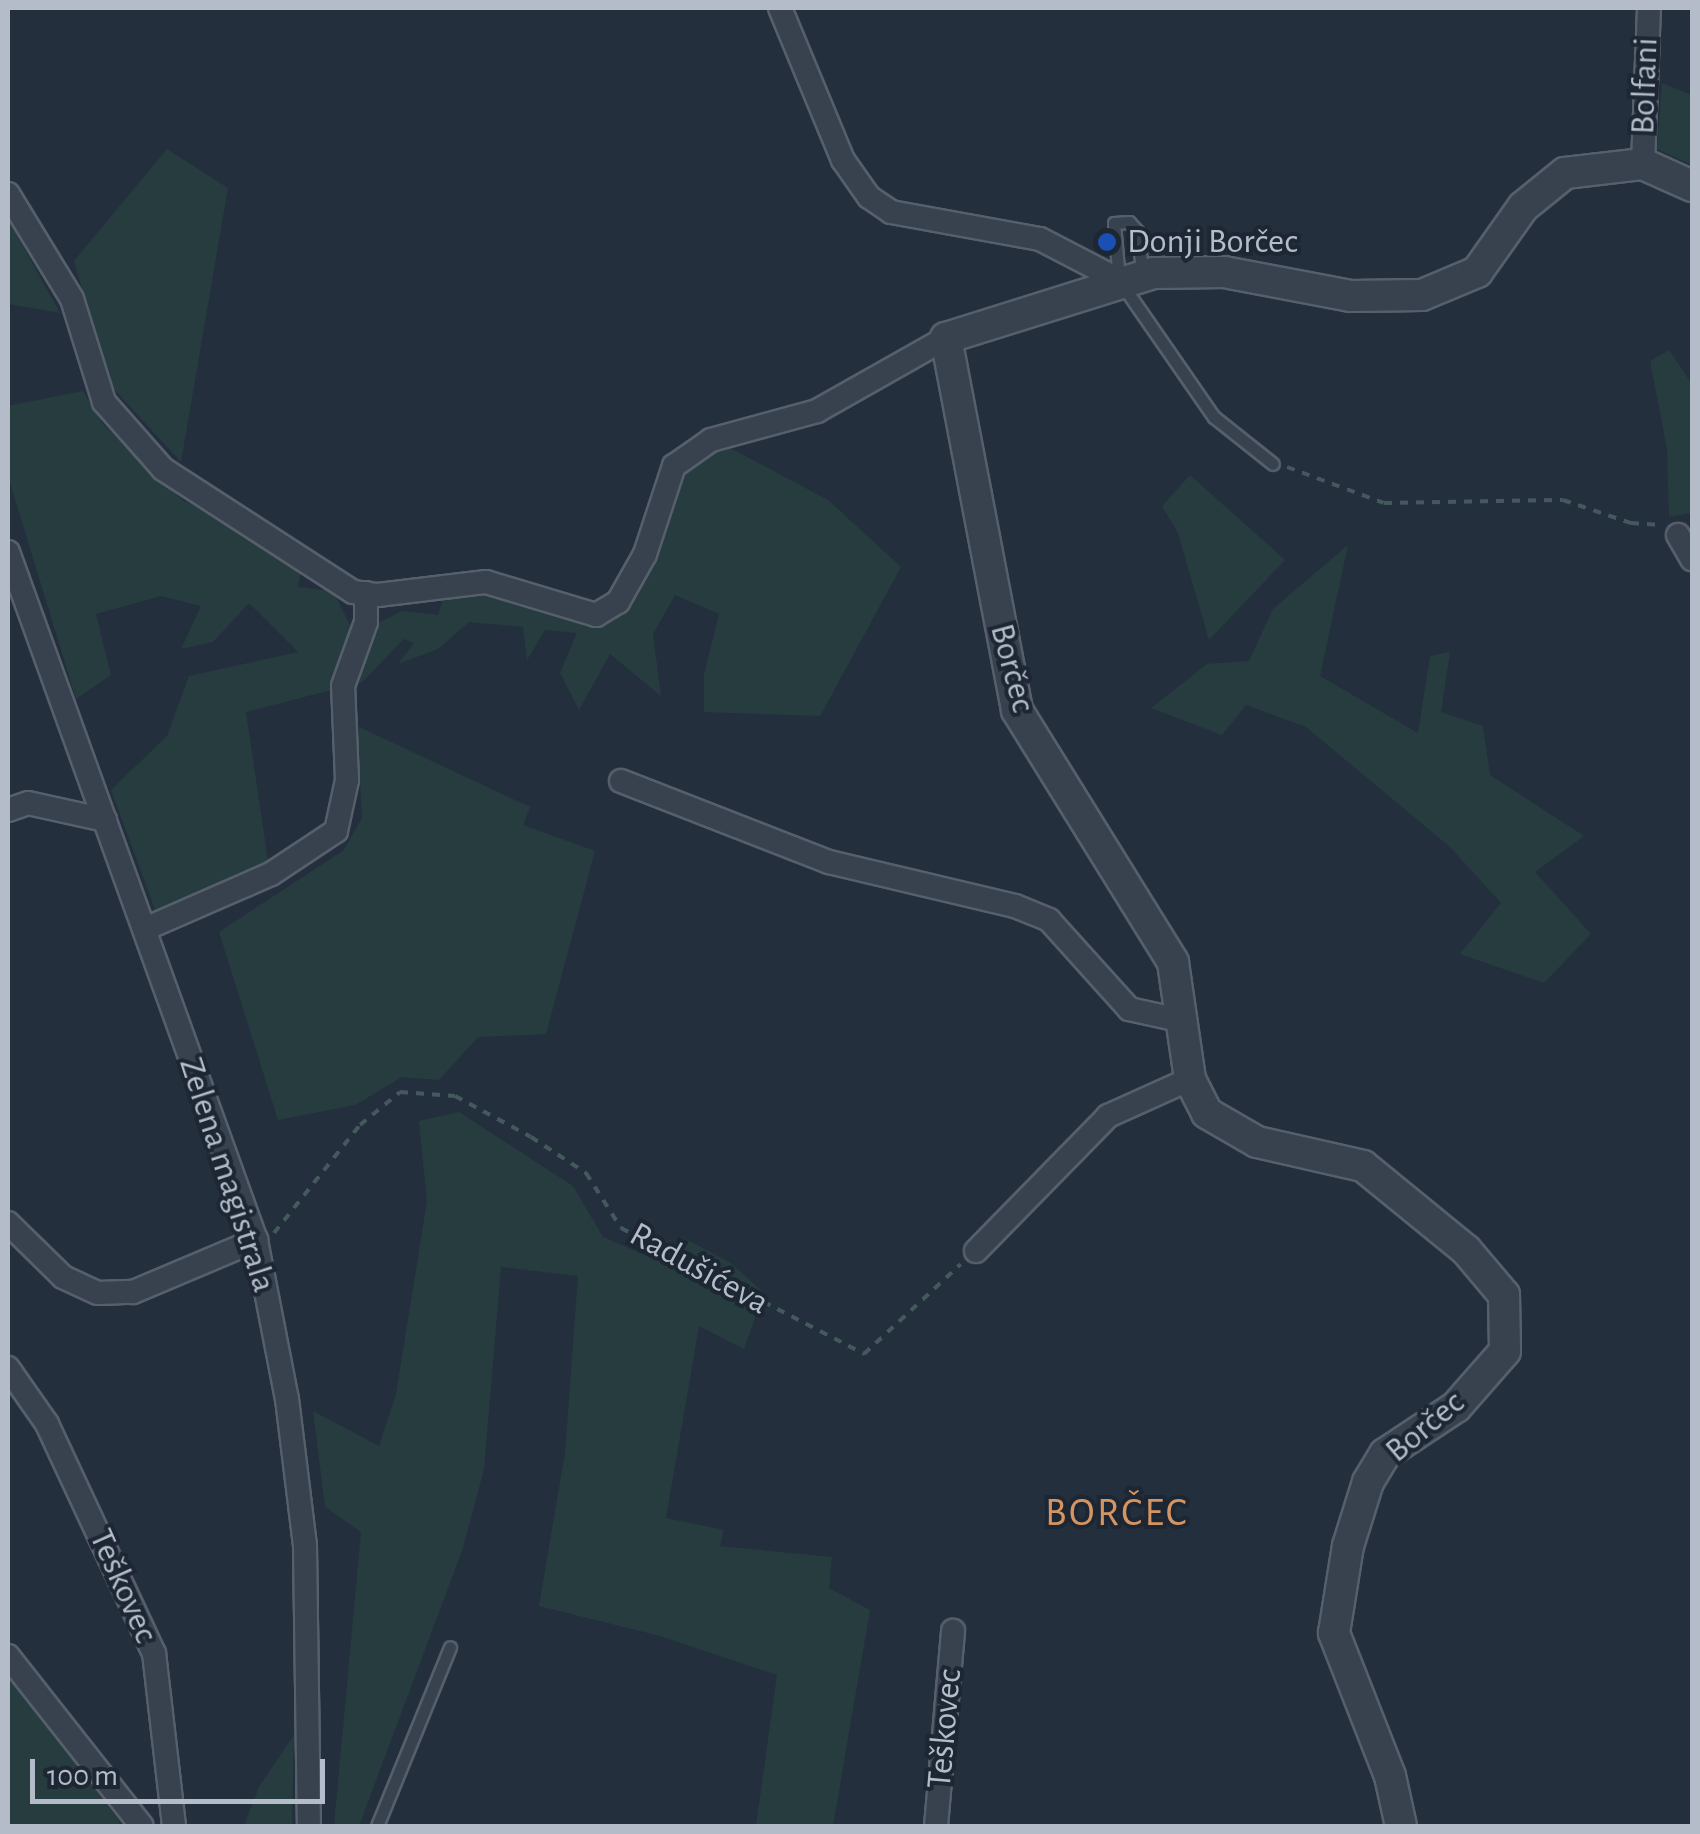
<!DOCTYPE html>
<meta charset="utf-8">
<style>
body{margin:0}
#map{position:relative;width:1700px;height:1834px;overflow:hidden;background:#242f3e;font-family:"Alegreya Sans",sans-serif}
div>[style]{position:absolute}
.green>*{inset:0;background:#263c3f}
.path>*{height:4px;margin-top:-2px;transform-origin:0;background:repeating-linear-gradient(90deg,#44595c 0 8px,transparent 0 16px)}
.roads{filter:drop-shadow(2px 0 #565f6c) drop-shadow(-2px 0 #565f6c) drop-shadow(0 2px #565f6c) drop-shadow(0 -2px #565f6c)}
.service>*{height:11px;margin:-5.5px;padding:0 5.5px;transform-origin:5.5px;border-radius:5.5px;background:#38414e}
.minor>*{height:22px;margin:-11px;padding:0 11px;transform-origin:11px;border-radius:11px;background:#38414e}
.tertiary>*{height:30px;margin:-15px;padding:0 15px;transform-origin:15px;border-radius:15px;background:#38414e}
.dots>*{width:28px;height:28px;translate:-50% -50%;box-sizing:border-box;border:5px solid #1d2633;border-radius:50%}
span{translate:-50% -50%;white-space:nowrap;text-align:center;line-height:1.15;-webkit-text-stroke:8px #1d2633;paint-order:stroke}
.street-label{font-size:35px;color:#b4bcc9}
.poi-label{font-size:35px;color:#b4bcc9}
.left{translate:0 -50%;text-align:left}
.quarter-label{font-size:40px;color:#d59563;letter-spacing:2.5px}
.frame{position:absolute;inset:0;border:10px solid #b4bcc9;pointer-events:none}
.scale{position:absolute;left:30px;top:1759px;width:295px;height:45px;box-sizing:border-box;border:5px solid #b4bcc9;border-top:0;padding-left:12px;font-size:30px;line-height:35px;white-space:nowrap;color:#b4bcc9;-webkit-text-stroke:8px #1d2633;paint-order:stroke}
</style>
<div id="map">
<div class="green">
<i style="clip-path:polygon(1662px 83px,1692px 95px,1692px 165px,1657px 149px)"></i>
<i style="clip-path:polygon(167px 149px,228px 188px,181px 462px,111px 386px,74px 261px)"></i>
<i style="clip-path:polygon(8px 219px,60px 313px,8px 304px)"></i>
<i style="clip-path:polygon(1669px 350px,1692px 384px,1692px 513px,1669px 517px,1667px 449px,1650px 361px)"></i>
<i style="clip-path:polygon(83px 391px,103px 424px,182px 500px,240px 528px,301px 569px,298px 587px,333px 591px,355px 635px,402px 611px,438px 615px,445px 594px,487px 591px,608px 624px,683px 473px,721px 443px,828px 500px,901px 567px,820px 716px,704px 712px,704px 674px,719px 614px,675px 595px,653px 634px,661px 696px,610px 654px,579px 710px,560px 673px,577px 633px,545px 630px,527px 660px,523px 627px,469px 622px,438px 649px,398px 664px,414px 643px,404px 639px,362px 682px,246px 712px,268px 861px,157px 915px,111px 790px,167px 736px,189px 676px,298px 652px,249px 603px,213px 642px,181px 649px,201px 606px,161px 596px,96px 614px,111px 675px,76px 699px,8px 476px,8px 406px)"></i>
<i style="clip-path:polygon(1190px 475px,1285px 560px,1209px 640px,1178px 533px,1162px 506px)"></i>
<i style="clip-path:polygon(1348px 545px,1320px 676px,1418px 733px,1430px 656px,1450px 652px,1441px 712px,1483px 726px,1490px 775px,1584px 836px,1535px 872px,1591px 934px,1544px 983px,1460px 954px,1501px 903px,1450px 847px,1306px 727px,1246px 705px,1222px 735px,1151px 708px,1207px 664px,1249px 661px,1273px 609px)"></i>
<i style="clip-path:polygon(357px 726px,530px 807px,523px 825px,595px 851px,546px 1034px,478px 1037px,439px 1080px,402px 1077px,355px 1105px,278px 1120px,219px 932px,344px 850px,362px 818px)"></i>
<i style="clip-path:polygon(459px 1112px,573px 1186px,603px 1237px,654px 1259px,682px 1237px,731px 1263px,764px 1293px,744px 1349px,699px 1326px,666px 1518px,724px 1530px,720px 1546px,832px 1557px,829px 1588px,870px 1610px,833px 1826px,756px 1826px,777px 1675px,660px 1636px,539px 1606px,565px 1453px,578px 1276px,501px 1267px,484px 1469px,463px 1548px,359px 1826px,334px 1826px,361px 1532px,325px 1507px,313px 1411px,379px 1446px,396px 1394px,427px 1201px,419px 1121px)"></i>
<i style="clip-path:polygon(8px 1674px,120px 1822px,116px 1826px,8px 1826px)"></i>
<i style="clip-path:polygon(294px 1735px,292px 1826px,244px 1826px,259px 1787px)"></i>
</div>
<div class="path">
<i style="left:1287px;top:467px;width:103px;rotate:20.4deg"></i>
<i style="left:1384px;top:503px;width:179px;rotate:-1deg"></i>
<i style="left:1563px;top:500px;width:72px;rotate:18.7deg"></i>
<i style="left:1631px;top:523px;width:30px;rotate:4deg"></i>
<i style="left:274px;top:1233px;width:138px;rotate:-51.5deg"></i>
<i style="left:360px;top:1125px;width:52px;rotate:-39.5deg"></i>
<i style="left:400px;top:1092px;width:55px;rotate:4.2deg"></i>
<i style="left:455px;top:1096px;width:86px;rotate:28.3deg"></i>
<i style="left:531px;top:1137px;width:66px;rotate:33.2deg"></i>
<i style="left:586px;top:1173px;width:65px;rotate:57.5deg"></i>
<i style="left:621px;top:1228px;width:274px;rotate:27.4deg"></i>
<i style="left:864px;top:1354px;width:132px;rotate:-42.9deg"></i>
</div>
<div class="roads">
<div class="service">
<i style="left:1142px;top:272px;width:40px;rotate:-95.7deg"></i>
<i style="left:1138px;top:232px;width:13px;rotate:-132deg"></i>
<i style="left:1129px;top:222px;width:15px;rotate:176deg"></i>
<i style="left:1114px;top:223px;width:57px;rotate:85deg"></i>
<i style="left:1119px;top:280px;width:167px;rotate:55.3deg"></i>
<i style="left:1214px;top:417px;width:75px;rotate:38.5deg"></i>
<i style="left:377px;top:1826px;width:193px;rotate:-67.8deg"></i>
</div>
<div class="minor">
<i style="left:780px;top:8px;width:165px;rotate:67.5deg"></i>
<i style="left:843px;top:160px;width:45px;rotate:54.9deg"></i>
<i style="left:869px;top:197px;width:27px;rotate:34deg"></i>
<i style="left:891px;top:212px;width:151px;rotate:10.3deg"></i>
<i style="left:1040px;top:239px;width:89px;rotate:27.4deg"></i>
<i style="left:1643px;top:164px;width:156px;rotate:-87.8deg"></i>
<i style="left:8px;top:194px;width:123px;rotate:58.6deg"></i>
<i style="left:72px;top:299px;width:108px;rotate:72.7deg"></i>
<i style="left:104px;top:402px;width:89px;rotate:48.6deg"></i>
<i style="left:163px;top:469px;width:226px;rotate:32.9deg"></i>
<i style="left:353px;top:592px;width:25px;rotate:7deg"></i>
<i style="left:378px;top:595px;width:109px;rotate:-6.9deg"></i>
<i style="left:486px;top:582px;width:115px;rotate:16.7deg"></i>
<i style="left:596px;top:615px;width:26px;rotate:-31deg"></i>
<i style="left:618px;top:602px;width:55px;rotate:-60.6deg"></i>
<i style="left:645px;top:554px;width:93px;rotate:-71.8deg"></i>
<i style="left:674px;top:466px;width:45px;rotate:-35.1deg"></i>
<i style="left:711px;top:440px;width:110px;rotate:-15.3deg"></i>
<i style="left:817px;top:411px;width:148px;rotate:-29.5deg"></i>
<i style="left:1678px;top:535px;width:28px;rotate:60deg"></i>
<i style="left:8px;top:552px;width:731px;rotate:70.18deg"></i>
<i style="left:256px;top:1240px;width:162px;rotate:79deg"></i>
<i style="left:287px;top:1399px;width:148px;rotate:83deg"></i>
<i style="left:305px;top:1546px;width:280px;rotate:89.2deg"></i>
<i style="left:621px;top:781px;width:223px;rotate:21.3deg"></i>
<i style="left:829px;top:862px;width:191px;rotate:13.3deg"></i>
<i style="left:1015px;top:906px;width:37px;rotate:22deg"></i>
<i style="left:1049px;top:920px;width:120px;rotate:48deg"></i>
<i style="left:1129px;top:1009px;width:56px;rotate:12.3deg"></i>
<i style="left:8px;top:810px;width:21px;rotate:-19deg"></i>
<i style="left:28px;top:803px;width:79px;rotate:12.4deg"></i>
<i style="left:145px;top:929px;width:137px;rotate:-23.6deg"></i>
<i style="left:271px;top:874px;width:78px;rotate:-33.5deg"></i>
<i style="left:336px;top:831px;width:52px;rotate:-77.8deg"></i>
<i style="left:347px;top:780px;width:94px;rotate:-92.4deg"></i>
<i style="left:343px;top:686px;width:68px;rotate:-70.2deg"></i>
<i style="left:366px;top:622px;width:29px;rotate:-90deg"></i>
<i style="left:8px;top:1223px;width:77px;rotate:44.5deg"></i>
<i style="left:63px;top:1277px;width:38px;rotate:25deg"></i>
<i style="left:98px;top:1293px;width:35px;rotate:-2deg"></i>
<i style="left:133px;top:1292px;width:134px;rotate:-22.9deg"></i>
<i style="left:976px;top:1251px;width:189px;rotate:-45.6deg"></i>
<i style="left:1108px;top:1116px;width:90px;rotate:-24.3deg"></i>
<i style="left:8px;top:1368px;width:68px;rotate:55.1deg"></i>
<i style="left:47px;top:1424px;width:253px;rotate:65deg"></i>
<i style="left:154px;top:1653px;width:174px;rotate:83.4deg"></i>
<i style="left:8px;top:1656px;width:216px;rotate:51.8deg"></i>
<i style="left:936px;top:1826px;width:196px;rotate:-85deg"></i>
</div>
<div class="tertiary">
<i style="left:1401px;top:1826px;width:51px;rotate:-102.4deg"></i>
<i style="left:1390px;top:1776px;width:154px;rotate:-111.4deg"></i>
<i style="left:1334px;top:1633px;width:88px;rotate:-80.9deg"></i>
<i style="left:1348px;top:1546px;width:67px;rotate:-72.6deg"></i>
<i style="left:1368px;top:1482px;width:33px;rotate:-59deg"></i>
<i style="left:1385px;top:1454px;width:85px;rotate:-33.5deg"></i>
<i style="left:1456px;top:1407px;width:74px;rotate:-48.8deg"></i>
<i style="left:1505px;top:1351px;width:56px;rotate:-91deg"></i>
<i style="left:1504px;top:1295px;width:59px;rotate:-130.2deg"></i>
<i style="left:1466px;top:1250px;width:133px;rotate:-140.8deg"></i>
<i style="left:1363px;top:1166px;width:109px;rotate:-167.2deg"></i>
<i style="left:1257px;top:1142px;width:58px;rotate:-149.9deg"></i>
<i style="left:1207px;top:1113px;width:38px;rotate:-117deg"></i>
<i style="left:1190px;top:1079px;width:118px;rotate:-98.3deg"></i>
<i style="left:1173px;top:962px;width:296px;rotate:-121.8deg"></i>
<i style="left:1017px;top:710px;width:379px;rotate:-100.8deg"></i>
<i style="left:946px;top:338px;width:217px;rotate:-17.4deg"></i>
<i style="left:1153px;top:273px;width:71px;rotate:-0.8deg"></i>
<i style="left:1224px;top:272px;width:129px;rotate:10.7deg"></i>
<i style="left:1351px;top:296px;width:71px;rotate:-0.8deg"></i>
<i style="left:1422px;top:295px;width:60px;rotate:-22.7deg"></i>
<i style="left:1477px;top:272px;width:80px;rotate:-54.7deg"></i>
<i style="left:1523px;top:207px;width:54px;rotate:-39deg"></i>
<i style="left:1565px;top:173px;width:79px;rotate:-6.6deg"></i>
<i style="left:1643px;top:164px;width:54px;rotate:24.2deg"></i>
</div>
</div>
<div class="dots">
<i style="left:1107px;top:242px;background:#1a4fb4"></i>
</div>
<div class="street-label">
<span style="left:1645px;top:86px;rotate:-88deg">Bolfani</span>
<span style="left:1012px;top:668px;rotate:75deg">Borčec</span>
<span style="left:227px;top:1175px;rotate:72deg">Zelena magistrala</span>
<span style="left:699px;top:1269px;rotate:29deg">Radušićeva</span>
<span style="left:1425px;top:1427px;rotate:-40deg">Borčec</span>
<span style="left:123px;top:1586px;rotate:66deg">Teškovec</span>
<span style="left:945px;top:1729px;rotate:-85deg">Teškovec</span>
</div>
<div class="poi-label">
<span class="left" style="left:1127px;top:242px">Donji Borčec</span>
</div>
<div class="quarter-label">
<span style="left:1117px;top:1513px">BORČEC</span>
</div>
<div class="frame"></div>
<div class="scale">100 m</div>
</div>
